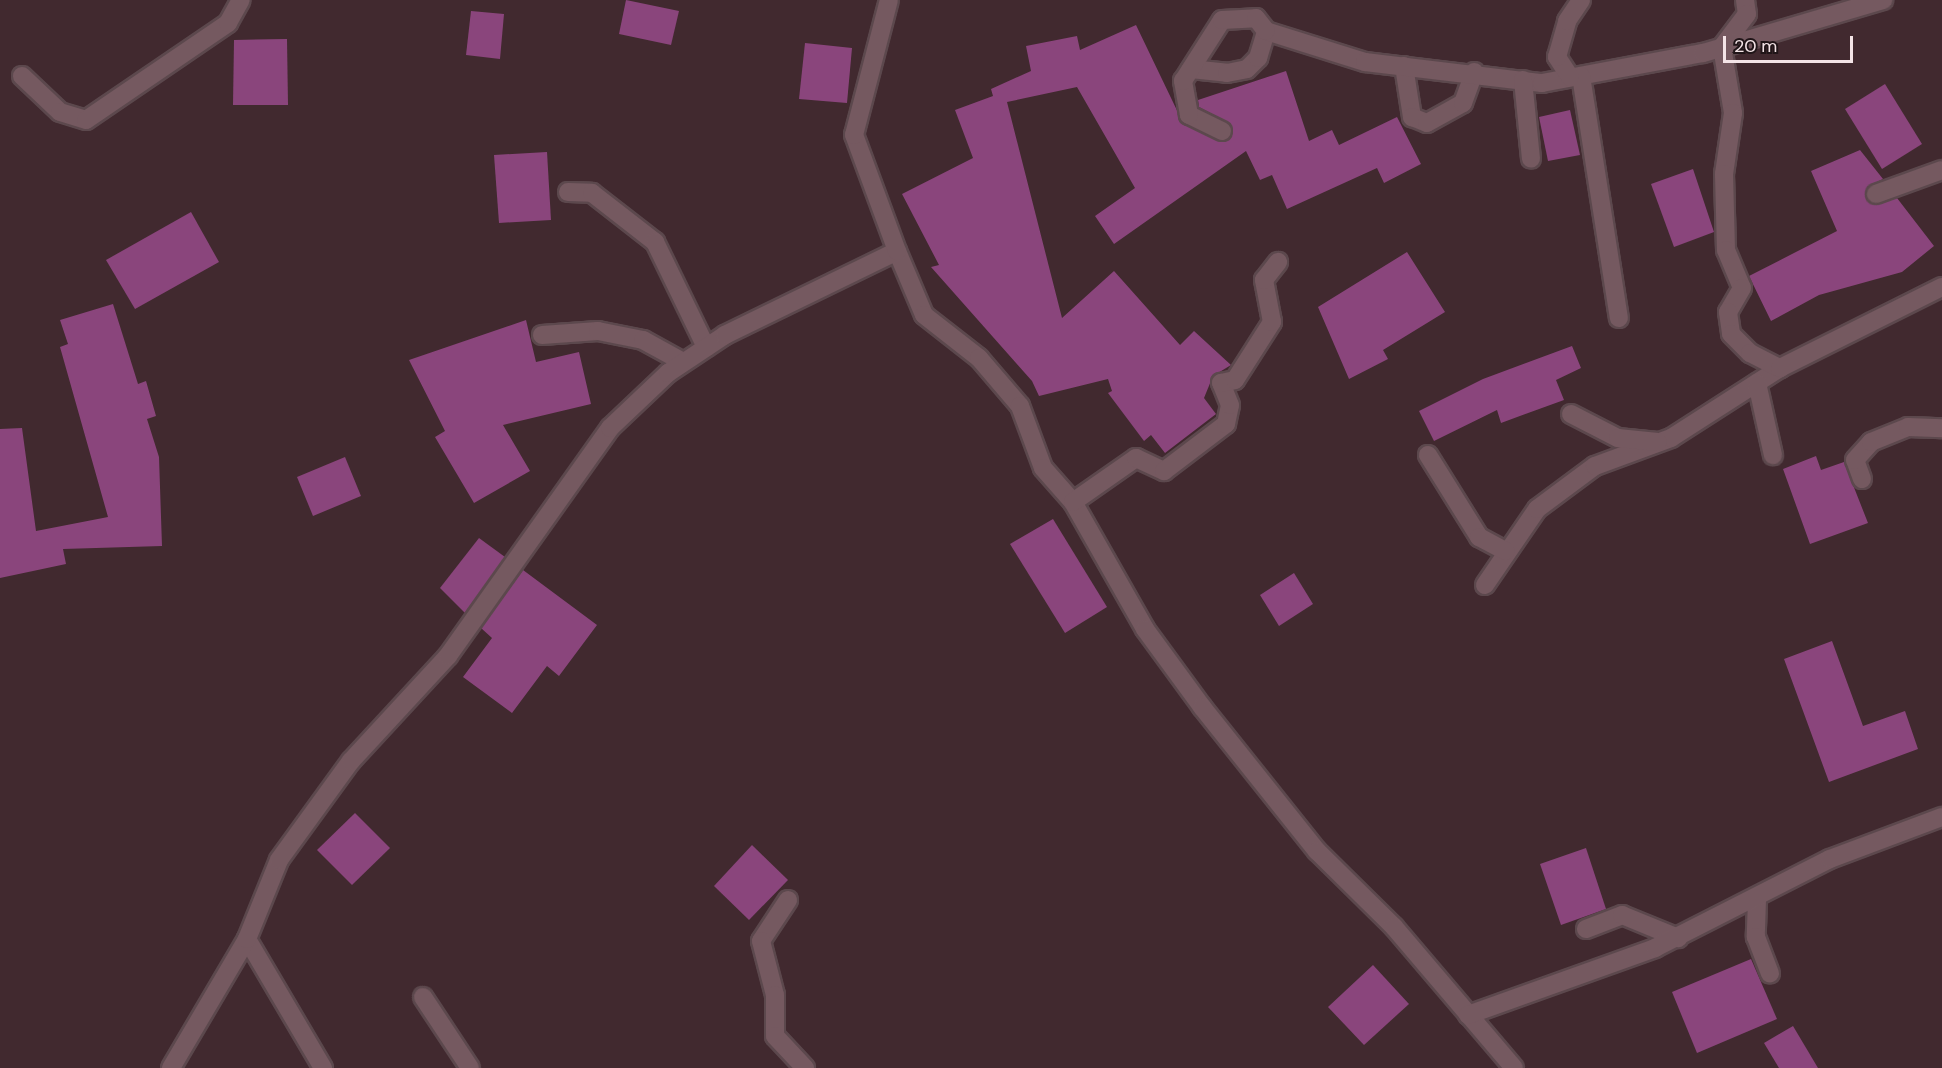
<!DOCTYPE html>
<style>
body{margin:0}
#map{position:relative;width:1942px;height:1068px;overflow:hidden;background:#41292f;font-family:"DM Sans",sans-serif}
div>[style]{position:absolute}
.building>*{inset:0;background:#8a457c}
.roads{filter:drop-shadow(2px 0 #5c484d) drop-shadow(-2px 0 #5c484d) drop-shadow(0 2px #5c484d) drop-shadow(0 -2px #5c484d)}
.service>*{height:18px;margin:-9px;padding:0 9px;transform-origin:9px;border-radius:9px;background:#755960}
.minor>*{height:18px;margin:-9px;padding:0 9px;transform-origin:9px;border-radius:9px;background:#755960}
span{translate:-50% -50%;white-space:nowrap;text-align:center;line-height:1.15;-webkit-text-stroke:4.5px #201518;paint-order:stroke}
.scale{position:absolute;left:1723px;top:36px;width:130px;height:27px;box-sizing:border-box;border:3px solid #f4e4e7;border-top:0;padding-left:8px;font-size:18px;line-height:21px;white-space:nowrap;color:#f4e4e7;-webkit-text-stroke:4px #201518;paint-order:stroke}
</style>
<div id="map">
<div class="building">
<i style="clip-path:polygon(626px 0,679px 11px,671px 45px,619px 34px)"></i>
<i style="clip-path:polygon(471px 11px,504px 14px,500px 59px,466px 55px)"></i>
<i style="clip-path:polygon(1136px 25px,1184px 125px,1228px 141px,1231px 124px,1199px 107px,1198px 100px,1286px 71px,1309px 141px,1332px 130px,1339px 145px,1397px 117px,1421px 164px,1384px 183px,1377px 168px,1287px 209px,1272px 175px,1260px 180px,1246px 151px,1114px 244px,1095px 216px,1135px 188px,1077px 87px,1007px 102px,1062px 318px,1114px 271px,1180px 345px,1194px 331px,1231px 365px,1213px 376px,1204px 398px,1216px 414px,1165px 453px,1151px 435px,1144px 441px,1108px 393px,1112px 391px,1108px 379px,1039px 396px,1032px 381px,931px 267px,939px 265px,902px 194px,973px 158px,955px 110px,993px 96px,991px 89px,1031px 71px,1026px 46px,1077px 36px,1080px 50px)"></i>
<i style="clip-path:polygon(287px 39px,288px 105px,233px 105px,234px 40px)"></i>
<i style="clip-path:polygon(805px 43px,852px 48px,847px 103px,799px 99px)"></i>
<i style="clip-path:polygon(1885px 84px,1922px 144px,1882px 169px,1845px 109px)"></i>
<i style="clip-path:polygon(1570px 110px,1580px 155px,1548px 161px,1539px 117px)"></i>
<i style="clip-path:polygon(1860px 150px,1883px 179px,1867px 187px,1868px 202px,1897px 198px,1934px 246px,1902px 272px,1819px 295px,1771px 321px,1749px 276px,1837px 231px,1811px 171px)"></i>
<i style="clip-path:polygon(547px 152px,551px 220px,499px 223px,494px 155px)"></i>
<i style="clip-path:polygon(1693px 169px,1714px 232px,1674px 247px,1651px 184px)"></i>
<i style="clip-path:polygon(191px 212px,219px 262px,135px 309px,106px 260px)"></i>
<i style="clip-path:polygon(1407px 252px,1445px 312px,1383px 350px,1388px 359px,1349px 379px,1318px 307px)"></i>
<i style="clip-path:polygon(113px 304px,138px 384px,146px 381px,156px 416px,147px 419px,159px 457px,162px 546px,63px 549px,66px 564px,0 578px,0 429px,22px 428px,36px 531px,108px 517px,60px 347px,68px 344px,60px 320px)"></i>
<i style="clip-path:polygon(526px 320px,536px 362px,579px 352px,591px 404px,503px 425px,530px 471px,474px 503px,435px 437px,445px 431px,409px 360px)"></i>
<i style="clip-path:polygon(1572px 346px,1581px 368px,1556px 380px,1564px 400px,1501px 423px,1497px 410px,1434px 441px,1419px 411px,1483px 379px)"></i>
<i style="clip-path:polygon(1816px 456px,1821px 470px,1844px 462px,1868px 523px,1810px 544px,1783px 469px)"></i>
<i style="clip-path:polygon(345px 457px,361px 496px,313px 516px,297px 477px)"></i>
<i style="clip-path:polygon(1053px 519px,1107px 607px,1065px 633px,1010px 544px)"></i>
<i style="clip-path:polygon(479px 538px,505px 557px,465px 613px,440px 588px)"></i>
<i style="clip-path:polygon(523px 570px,597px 625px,559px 676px,547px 666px,512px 713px,463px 677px,492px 638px,481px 628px)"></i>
<i style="clip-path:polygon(1294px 573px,1313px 604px,1279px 626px,1260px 595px)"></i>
<i style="clip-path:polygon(1832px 641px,1863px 726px,1905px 711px,1918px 749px,1829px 782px,1784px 659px)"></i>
<i style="clip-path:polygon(355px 813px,390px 848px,352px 885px,317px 850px)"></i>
<i style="clip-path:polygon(752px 845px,788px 880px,749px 920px,714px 886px)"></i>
<i style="clip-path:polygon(1586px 848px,1606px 909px,1561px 925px,1540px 864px)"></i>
<i style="clip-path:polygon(1751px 959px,1777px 1019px,1697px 1053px,1672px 992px)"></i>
<i style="clip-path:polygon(1373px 965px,1409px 1004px,1364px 1045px,1328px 1007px)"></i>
<i style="clip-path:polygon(1793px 1026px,1818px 1068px,1779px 1068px,1764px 1043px)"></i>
</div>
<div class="roads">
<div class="service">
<i style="left:1485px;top:585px;width:92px;rotate:-55.6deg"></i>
<i style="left:1537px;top:509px;width:72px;rotate:-36.6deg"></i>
<i style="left:1595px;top:466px;width:81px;rotate:-20.2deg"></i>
<i style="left:1671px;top:438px;width:130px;rotate:-32.7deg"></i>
</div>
<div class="minor">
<i style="left:1745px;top:0;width:14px;rotate:82deg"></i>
<i style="left:1747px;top:14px;width:41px;rotate:127.1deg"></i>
<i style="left:1722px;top:47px;width:67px;rotate:80.5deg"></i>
<i style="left:1733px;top:113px;width:62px;rotate:98.4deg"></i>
<i style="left:1724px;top:174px;width:76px;rotate:88.5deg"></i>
<i style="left:1726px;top:250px;width:41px;rotate:67.2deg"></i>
<i style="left:1742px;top:288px;width:28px;rotate:120deg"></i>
<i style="left:1728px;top:312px;width:22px;rotate:82deg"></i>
<i style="left:1731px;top:334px;width:27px;rotate:45deg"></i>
<i style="left:1750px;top:353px;width:34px;rotate:27deg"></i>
<i style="left:1780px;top:368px;width:181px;rotate:-26.6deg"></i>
<i style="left:1404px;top:66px;width:52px;rotate:81.1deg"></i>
<i style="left:1412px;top:117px;width:16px;rotate:22deg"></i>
<i style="left:1427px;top:123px;width:41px;rotate:-29.1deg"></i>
<i style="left:1463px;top:103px;width:33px;rotate:-70deg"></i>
<i style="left:1191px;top:69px;width:36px;rotate:6deg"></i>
<i style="left:1227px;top:73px;width:20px;rotate:-11deg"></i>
<i style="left:1247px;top:69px;width:16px;rotate:-45deg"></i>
<i style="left:1258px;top:58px;width:28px;rotate:-73deg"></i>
<i style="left:1266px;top:31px;width:104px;rotate:17.4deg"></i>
<i style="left:1365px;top:62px;width:178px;rotate:6.8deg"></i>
<i style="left:1542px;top:83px;width:164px;rotate:-10.6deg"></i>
<i style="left:1703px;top:53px;width:188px;rotate:-16.4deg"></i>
<i style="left:22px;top:76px;width:52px;rotate:43.5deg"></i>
<i style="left:60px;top:112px;width:27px;rotate:17deg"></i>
<i style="left:86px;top:120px;width:172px;rotate:-34.3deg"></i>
<i style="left:228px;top:23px;width:26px;rotate:-61deg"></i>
<i style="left:1581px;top:76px;width:245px;rotate:81.1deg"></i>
<i style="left:1570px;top:77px;width:24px;rotate:-123deg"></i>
<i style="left:1557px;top:57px;width:37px;rotate:-74deg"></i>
<i style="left:1567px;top:21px;width:25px;rotate:-56deg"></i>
<i style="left:1523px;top:80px;width:79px;rotate:84.2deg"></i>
<i style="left:1222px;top:131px;width:37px;rotate:-154deg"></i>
<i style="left:1189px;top:115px;width:35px;rotate:-100deg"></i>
<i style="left:1183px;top:81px;width:72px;rotate:-57.4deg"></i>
<i style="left:1222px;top:20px;width:34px;rotate:-3deg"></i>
<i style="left:1256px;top:18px;width:16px;rotate:52deg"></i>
<i style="left:568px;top:192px;width:24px;rotate:2deg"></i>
<i style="left:592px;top:193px;width:80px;rotate:37.9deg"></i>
<i style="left:655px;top:242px;width:117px;rotate:64.1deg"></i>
<i style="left:1876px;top:194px;width:70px;rotate:-20deg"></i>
<i style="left:897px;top:251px;width:69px;rotate:67.1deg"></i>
<i style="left:924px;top:315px;width:70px;rotate:38deg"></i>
<i style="left:979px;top:358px;width:63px;rotate:49.5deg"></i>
<i style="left:1020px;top:406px;width:66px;rotate:69.6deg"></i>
<i style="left:1043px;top:468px;width:45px;rotate:48.6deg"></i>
<i style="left:1073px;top:502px;width:146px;rotate:60.4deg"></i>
<i style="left:1145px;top:629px;width:97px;rotate:53.8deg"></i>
<i style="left:1202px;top:707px;width:184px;rotate:51.4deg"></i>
<i style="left:1317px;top:851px;width:108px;rotate:44.6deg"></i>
<i style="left:1394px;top:927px;width:185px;rotate:49.6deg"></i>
<i style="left:542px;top:335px;width:56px;rotate:-4.1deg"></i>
<i style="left:598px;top:331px;width:46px;rotate:11.3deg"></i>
<i style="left:643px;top:340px;width:46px;rotate:28.8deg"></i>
<i style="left:1757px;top:383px;width:74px;rotate:77.5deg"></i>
<i style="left:1571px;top:414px;width:53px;rotate:27.1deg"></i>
<i style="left:1618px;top:438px;width:40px;rotate:5.7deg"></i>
<i style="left:1428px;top:455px;width:97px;rotate:58.1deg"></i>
<i style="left:1479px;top:537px;width:30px;rotate:28deg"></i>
<i style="left:1862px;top:479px;width:20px;rotate:-110deg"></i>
<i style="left:1855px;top:460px;width:24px;rotate:-48deg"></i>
<i style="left:1871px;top:442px;width:40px;rotate:-22deg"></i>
<i style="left:1908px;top:427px;width:34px;rotate:2deg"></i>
<i style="left:1073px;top:502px;width:77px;rotate:-34.9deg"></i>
<i style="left:1136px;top:458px;width:31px;rotate:25deg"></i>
<i style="left:1164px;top:471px;width:78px;rotate:-37.2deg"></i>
<i style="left:1226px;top:424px;width:19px;rotate:-78deg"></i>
<i style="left:1230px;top:405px;width:24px;rotate:-112deg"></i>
<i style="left:1221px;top:383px;width:14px;rotate:-12deg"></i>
<i style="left:1235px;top:380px;width:69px;rotate:-57.5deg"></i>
<i style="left:1272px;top:322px;width:43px;rotate:-100.8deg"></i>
<i style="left:1264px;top:280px;width:23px;rotate:-52deg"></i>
<i style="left:788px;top:900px;width:49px;rotate:123.4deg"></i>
<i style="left:761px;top:941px;width:56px;rotate:75.5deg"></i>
<i style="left:775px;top:995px;width:41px;rotate:90deg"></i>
<i style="left:775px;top:1036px;width:44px;rotate:46.8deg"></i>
<i style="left:1757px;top:900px;width:37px;rotate:92deg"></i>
<i style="left:1756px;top:937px;width:39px;rotate:69deg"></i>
<i style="left:1586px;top:929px;width:39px;rotate:-21deg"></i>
<i style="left:1622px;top:915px;width:61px;rotate:22.3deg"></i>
<i style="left:247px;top:939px;width:150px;rotate:59.5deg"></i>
<i style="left:423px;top:997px;width:85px;rotate:56.5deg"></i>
<i style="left:1468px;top:1015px;width:199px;rotate:-19.7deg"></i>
<i style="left:1655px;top:948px;width:196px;rotate:-27deg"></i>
<i style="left:1830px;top:859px;width:120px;rotate:-20.6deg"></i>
<i style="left:171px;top:1068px;width:150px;rotate:-59.5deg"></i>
<i style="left:247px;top:939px;width:85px;rotate:-67.9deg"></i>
<i style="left:279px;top:860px;width:122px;rotate:-54deg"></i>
<i style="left:351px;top:761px;width:143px;rotate:-47.3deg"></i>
<i style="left:448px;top:656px;width:280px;rotate:-54.6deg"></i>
<i style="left:610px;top:428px;width:80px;rotate:-43.5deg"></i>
<i style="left:668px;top:373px;width:69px;rotate:-33.7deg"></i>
<i style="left:725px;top:335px;width:191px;rotate:-26deg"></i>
<i style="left:897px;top:251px;width:124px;rotate:-110.3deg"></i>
<i style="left:854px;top:135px;width:139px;rotate:-75.5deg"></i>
</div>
</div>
<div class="scale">20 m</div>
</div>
